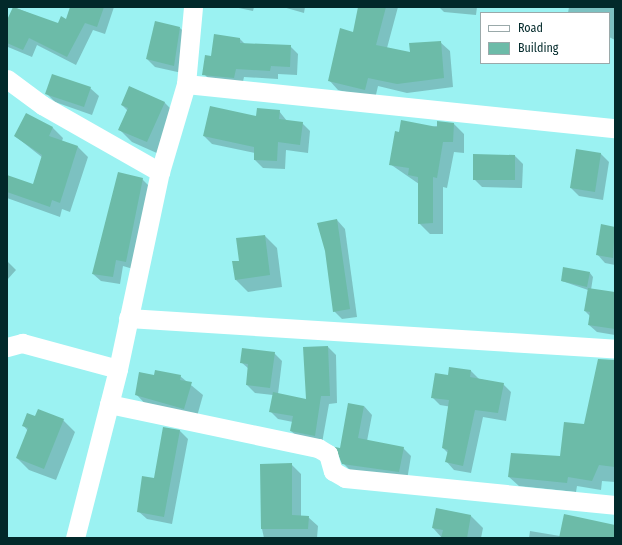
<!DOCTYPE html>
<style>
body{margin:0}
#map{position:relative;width:622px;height:545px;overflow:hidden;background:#9bf2f2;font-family:"Fira Sans Condensed",sans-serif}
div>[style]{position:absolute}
.shadow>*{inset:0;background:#0003}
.building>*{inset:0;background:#6cbba8}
.minor>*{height:19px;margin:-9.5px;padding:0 9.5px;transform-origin:9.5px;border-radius:9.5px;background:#fff}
span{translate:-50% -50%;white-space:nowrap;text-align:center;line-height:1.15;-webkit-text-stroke:3px #fff;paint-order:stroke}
.frame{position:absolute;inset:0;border:8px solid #02292a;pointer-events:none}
.legend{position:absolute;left:480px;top:12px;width:130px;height:52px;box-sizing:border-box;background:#fff;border:1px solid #9aa9aa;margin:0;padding:5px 7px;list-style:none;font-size:12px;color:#02292a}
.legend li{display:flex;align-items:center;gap:8px;height:20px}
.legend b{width:20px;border:1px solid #9aa9aa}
</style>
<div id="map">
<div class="shadow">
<i style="clip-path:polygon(14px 7px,58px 25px,67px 20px,71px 7px,114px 7px,105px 34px,93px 30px,76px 65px,37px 45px,32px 57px,8px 47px,7px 23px)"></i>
<i style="clip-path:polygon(234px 7px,254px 7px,253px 11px)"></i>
<i style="clip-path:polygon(283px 7px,305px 7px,304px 13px)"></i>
<i style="clip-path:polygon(359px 7px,398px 7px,387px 48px,411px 53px,440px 42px,450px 51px,453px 87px,407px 93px,378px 86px,375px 99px,338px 90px,329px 80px,354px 33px)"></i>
<i style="clip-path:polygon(439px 7px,477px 7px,476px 15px,444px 12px)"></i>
<i style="clip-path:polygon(569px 7px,615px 7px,615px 40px,609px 37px,609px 13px,568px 13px)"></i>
<i style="clip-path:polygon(180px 28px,188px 36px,182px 73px,155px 67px,147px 59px)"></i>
<i style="clip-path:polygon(240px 39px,245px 44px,290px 46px,298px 54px,297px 75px,278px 74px,278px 79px,244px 77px,242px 86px,212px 82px,204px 74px)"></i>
<i style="clip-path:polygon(130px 87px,165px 103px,177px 115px,159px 154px,132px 142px,119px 129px,128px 111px,122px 105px)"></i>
<i style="clip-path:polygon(90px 88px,99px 96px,92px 115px,55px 102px,46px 93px)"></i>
<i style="clip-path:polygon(279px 111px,287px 121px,302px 123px,310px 131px,308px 153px,286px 150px,285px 169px,263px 168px,255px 160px,255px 153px,212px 144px,204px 136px)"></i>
<i style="clip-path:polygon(26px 115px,53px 128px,63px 138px,62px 141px,78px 147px,88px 157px,70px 212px,62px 209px,60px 217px,7px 198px,7px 176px,34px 185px,43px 158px,15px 136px)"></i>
<i style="clip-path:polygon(453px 123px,464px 134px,464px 153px,454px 152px,447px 188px,443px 187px,443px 234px,430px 234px,419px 223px,419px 184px,390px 164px,400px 133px)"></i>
<i style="clip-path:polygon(577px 150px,601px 154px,609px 162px,603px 200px,579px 196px,571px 188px)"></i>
<i style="clip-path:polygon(515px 156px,523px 164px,522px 188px,482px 187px,474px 179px)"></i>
<i style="clip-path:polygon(142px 179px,150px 187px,133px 269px,123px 266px,120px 284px,101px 281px,93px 274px)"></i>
<i style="clip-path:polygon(337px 220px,345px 229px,357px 317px,342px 319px,334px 311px)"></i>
<i style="clip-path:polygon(602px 225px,615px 228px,615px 265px,605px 263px,597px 254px)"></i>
<i style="clip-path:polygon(265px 236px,277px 248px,282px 287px,248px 292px,236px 280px,240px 261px)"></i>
<i style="clip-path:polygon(7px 261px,16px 270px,7px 280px)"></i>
<i style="clip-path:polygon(590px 273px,593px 277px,591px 290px,615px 293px,615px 335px,597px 332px,589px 325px,590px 316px,585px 311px,588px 290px,562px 281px)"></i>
<i style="clip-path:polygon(328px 347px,336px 355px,337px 403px,329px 404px,322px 443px,299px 438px,291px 431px,293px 422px,278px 419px,270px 411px,273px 395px,255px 393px,247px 385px,249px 369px,241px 362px,274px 353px,282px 361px,278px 394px,307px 400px)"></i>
<i style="clip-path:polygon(615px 361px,615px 482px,602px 481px,601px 490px,577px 486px,576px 492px,519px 486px,509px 477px,561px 457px,585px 425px)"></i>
<i style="clip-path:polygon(471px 371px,479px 379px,503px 384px,511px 392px,506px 421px,483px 417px,471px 473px,454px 470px,446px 461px,448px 453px,443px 448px,452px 407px,440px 405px,432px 397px,449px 376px)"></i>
<i style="clip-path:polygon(180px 376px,203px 395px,196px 420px,148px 407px,136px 394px)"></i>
<i style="clip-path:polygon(364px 406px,372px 415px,367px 441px,403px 448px,411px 456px,407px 480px,352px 472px,343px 463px,341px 449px)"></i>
<i style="clip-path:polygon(36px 417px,63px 420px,75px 432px,56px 480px,29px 470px,17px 458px,28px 431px,23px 425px)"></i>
<i style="clip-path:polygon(164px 428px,180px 431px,188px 439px,172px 524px,147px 519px,138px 511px,155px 479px)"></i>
<i style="clip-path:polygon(291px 464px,301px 474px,301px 517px,308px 517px,318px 526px,317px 538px,264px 538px,262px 529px)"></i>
<i style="clip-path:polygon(437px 509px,471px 516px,483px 528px,481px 538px,442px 538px,433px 528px)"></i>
<i style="clip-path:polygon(615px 525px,615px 538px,529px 538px,530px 531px,560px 536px)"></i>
</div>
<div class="building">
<i style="clip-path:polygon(13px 7px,58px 23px,61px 16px,66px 19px,70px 7px,104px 7px,97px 27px,85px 23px,67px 57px,29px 38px,23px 50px,7px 43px,7px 20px)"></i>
<i style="clip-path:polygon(358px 7px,386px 7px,376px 45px,410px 52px,409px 43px,441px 41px,444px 78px,397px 84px,368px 78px,365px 90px,328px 81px,340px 28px,353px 32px)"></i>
<i style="clip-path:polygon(155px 21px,180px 27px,174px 66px,146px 59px)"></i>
<i style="clip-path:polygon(214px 34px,240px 38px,240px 43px,291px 45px,290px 67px,271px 66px,270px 71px,236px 69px,234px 78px,202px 75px,205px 55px,211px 56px)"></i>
<i style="clip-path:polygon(52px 74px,91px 87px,84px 107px,45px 94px)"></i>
<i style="clip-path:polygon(129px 86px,165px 102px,147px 142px,118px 130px,128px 108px,121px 105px)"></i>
<i style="clip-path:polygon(210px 106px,256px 116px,257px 108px,280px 110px,279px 119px,303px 122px,300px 145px,278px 142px,277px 161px,254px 160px,254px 147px,203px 136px)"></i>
<i style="clip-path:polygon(26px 113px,53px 127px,49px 136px,78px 146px,60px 203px,52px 200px,50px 207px,7px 192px,7px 175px,33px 184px,42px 155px,14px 136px)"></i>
<i style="clip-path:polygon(401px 120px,437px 127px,437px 121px,454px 123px,453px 142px,443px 142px,437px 178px,433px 177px,433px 223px,418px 224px,418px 177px,408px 175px,409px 168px,389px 165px,395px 131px,399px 132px)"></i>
<i style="clip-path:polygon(576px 149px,601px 153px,595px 192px,570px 188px)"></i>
<i style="clip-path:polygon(473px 154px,515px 155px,515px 180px,473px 180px)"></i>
<i style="clip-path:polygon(118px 172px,143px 178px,126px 262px,116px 260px,113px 277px,92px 274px)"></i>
<i style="clip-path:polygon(337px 219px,350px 309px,333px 312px,325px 251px,317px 223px)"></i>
<i style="clip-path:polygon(601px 224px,615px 227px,613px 258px,596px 255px)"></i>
<i style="clip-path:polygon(265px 235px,270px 275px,235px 280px,232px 261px,239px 261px,236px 238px)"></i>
<i style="clip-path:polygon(563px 267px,590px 272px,587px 287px,561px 281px)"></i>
<i style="clip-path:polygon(588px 288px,615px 292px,615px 329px,588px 325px,590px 312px,584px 311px)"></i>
<i style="clip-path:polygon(328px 346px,330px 396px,321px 396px,315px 436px,290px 431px,293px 416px,269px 412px,273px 392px,306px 399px,303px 347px)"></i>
<i style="clip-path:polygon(242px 348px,275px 352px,270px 388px,246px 385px,248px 364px,240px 363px)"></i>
<i style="clip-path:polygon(598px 359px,615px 360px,615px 467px,599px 465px,592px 481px,568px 477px,567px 483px,508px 477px,511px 453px,560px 456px,564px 422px,584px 424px)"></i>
<i style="clip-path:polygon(449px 367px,471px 370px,470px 377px,504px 383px,498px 413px,475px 410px,463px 466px,445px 462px,448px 450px,442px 448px,449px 400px,431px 398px,435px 373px,448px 375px)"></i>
<i style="clip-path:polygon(155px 370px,181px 375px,180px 380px,192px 382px,184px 409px,135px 395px,139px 372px,154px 375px)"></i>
<i style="clip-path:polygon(348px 403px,364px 406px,358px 438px,404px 447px,399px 472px,342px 464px,335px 447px,340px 448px)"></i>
<i style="clip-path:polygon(38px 409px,64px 419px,44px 469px,16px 458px,28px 428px,22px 426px,27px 413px,35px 416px)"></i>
<i style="clip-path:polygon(163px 427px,180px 430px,164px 517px,137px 512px,142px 476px,154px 478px)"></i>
<i style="clip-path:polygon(292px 463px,292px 515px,309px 516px,308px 529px,261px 529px,260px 464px)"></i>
<i style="clip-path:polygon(436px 508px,471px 515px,467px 538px,441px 538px,443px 530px,432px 528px)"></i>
<i style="clip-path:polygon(564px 514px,615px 525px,615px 538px,559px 538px)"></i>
</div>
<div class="minor">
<i style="left:7px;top:79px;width:44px;rotate:36.6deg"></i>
<i style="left:42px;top:105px;width:136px;rotate:29.6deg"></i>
<i style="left:186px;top:84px;width:431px;rotate:5.9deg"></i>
<i style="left:128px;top:318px;width:488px;rotate:3.6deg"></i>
<i style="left:7px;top:347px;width:16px;rotate:-15deg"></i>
<i style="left:22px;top:343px;width:99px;rotate:15.2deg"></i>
<i style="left:109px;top:404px;width:214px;rotate:11.9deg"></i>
<i style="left:318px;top:448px;width:12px;rotate:31deg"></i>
<i style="left:328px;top:454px;width:18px;rotate:74deg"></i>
<i style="left:333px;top:471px;width:14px;rotate:30deg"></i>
<i style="left:345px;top:478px;width:271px;rotate:5.7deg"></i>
<i style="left:75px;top:538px;width:174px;rotate:-75.7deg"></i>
<i style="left:118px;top:369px;width:201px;rotate:-78deg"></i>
<i style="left:160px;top:172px;width:92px;rotate:-73.5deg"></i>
<i style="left:186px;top:84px;width:77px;rotate:-84.8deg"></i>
</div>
<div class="frame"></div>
<ul class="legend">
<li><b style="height:5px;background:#fff"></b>Road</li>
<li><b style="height:11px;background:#6cbba8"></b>Building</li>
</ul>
</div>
